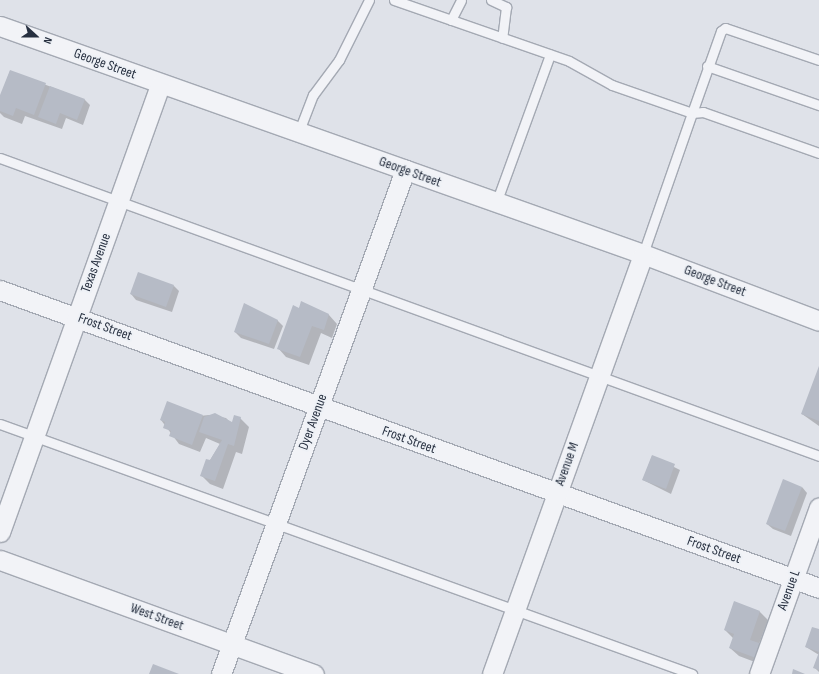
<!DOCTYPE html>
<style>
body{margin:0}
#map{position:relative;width:819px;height:674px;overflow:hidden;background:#dfe2e9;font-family:"Sofia Sans Condensed",sans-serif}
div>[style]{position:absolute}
.shadow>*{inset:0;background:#0003}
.building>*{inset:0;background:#b6bbc6}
.roads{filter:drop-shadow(1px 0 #a4a9b3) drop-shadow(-1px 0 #a4a9b3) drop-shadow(0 1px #a4a9b3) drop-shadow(0 -1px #a4a9b3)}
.service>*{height:9px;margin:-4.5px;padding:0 4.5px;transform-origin:4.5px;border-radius:4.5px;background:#f2f3f7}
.minor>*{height:19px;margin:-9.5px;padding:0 9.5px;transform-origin:9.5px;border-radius:9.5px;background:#f2f3f7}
span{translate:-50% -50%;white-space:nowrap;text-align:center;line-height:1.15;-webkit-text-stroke:4px #eef1f6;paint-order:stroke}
.street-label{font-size:14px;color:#273040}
.north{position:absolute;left:16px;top:16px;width:40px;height:40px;-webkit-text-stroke:3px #eef1f6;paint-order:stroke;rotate:111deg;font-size:11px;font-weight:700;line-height:16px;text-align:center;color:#273040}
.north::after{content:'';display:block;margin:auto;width:14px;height:18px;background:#273040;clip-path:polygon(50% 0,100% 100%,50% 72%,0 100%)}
</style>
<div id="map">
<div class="shadow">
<i style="clip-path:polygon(10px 71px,85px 100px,90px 105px,83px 125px,66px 118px,62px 129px,25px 116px,22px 124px,4px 117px,0 113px,0 98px)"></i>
<i style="clip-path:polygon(174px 286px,179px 291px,172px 312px,136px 300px,131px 294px)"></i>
<i style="clip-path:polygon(302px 303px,329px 315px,337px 324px,332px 338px,321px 333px,309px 365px,286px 357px,278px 348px)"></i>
<i style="clip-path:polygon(277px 320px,283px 326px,274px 349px,241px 338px,235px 332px)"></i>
<i style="clip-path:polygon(819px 368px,819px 426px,802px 414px)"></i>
<i style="clip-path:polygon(209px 415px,226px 418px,231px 423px,240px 418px,249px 427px,242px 454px,236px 452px,223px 489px,210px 484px,201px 475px,220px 444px,206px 438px,200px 452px,179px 444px,161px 420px)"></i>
<i style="clip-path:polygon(652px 456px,680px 470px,671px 494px,643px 480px)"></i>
<i style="clip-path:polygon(802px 487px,807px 493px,791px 536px,773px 529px,767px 524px)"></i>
<i style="clip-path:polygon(735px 603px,760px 612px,768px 620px,759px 644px,765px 666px,739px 656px,730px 648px,734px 639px,725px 630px)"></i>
<i style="clip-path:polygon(819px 630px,819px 672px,814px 667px,819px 655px,806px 647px)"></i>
</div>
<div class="building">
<i style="clip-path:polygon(10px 70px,46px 83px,34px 115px,16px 108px,13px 116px,0 111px,0 95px)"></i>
<i style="clip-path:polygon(50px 86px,85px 99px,77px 120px,60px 113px,56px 124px,38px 117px)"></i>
<i style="clip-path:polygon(138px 272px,174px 285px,166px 307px,130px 294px)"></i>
<i style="clip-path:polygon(301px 301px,329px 314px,324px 330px,312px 326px,300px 357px,277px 349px,293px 305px,299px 308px)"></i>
<i style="clip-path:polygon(244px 303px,278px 320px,269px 344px,234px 332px)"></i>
<i style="clip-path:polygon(819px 366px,819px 421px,801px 414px)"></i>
<i style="clip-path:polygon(167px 401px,203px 415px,192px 445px,169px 436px,171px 431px,163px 428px,165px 422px,160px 420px)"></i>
<i style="clip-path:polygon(215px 413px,232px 422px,234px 415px,241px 417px,234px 446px,228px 444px,215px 481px,200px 476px,206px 459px,210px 460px,222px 440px,199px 432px,204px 417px)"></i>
<i style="clip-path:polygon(652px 455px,675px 464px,666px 489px,642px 480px)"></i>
<i style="clip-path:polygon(783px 479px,802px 487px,785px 531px,766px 524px)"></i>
<i style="clip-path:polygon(734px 601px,760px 611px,750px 640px,762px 644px,756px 658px,729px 648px,734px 634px,724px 630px)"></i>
<i style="clip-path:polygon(812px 627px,819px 629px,819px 670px,813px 668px,819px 652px,805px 647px)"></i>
<i style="clip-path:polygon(153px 664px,179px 674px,149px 674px)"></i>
<i style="clip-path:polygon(793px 669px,805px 674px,792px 674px)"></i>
</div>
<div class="roads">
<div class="service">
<i style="left:394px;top:0;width:185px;rotate:19.2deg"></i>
<i style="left:569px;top:61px;width:49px;rotate:29.2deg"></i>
<i style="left:612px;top:85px;width:85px;rotate:19.3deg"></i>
<i style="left:692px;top:113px;width:149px;rotate:109.2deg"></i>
<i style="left:491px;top:0;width:17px;rotate:25deg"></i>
<i style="left:506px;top:7px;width:31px;rotate:97deg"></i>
<i style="left:451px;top:20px;width:22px;rotate:-63deg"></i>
<i style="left:819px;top:60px;width:99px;rotate:-161.2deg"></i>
<i style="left:725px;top:28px;width:5px;rotate:143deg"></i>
<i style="left:721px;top:31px;width:87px;rotate:109.5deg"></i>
<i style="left:692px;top:113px;width:11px;rotate:-5deg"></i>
<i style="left:703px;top:112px;width:123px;rotate:19.5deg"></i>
<i style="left:707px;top:66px;width:119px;rotate:19.2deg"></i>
<i style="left:299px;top:131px;width:39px;rotate:-69deg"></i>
<i style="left:313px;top:95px;width:44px;rotate:-53.4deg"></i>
<i style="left:339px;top:60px;width:67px;rotate:-63.4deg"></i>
<i style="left:0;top:158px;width:872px;rotate:19.99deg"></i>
<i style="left:496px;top:203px;width:158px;rotate:-70deg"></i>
<i style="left:0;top:424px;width:736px;rotate:19.86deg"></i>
</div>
<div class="minor">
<i style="left:0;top:26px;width:682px;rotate:19.52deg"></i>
<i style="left:643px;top:254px;width:188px;rotate:20.8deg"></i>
<i style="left:0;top:290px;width:872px;rotate:19.99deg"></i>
<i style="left:0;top:532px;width:476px;rotate:-70.3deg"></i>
<i style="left:0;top:560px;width:334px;rotate:20deg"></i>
<i style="left:221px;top:674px;width:537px;rotate:-69.94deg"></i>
<i style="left:492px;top:674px;width:446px;rotate:-70.2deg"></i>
<i style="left:759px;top:674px;width:177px;rotate:-70.2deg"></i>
</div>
</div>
<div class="street-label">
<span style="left:105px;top:64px;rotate:20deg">George Street</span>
<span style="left:410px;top:172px;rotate:20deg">George Street</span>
<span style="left:96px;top:263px;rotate:-70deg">Texas Avenue</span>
<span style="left:715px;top:281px;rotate:21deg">George Street</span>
<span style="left:105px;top:327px;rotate:20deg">Frost Street</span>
<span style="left:313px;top:422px;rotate:-70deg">Dyer Avenue</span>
<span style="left:409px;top:440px;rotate:20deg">Frost Street</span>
<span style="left:567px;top:464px;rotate:-70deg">Avenue M</span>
<span style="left:714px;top:550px;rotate:20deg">Frost Street</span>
<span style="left:789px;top:590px;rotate:-70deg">Avenue L</span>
<span style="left:157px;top:617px;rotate:20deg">West Street</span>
</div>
<div class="north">N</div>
</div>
